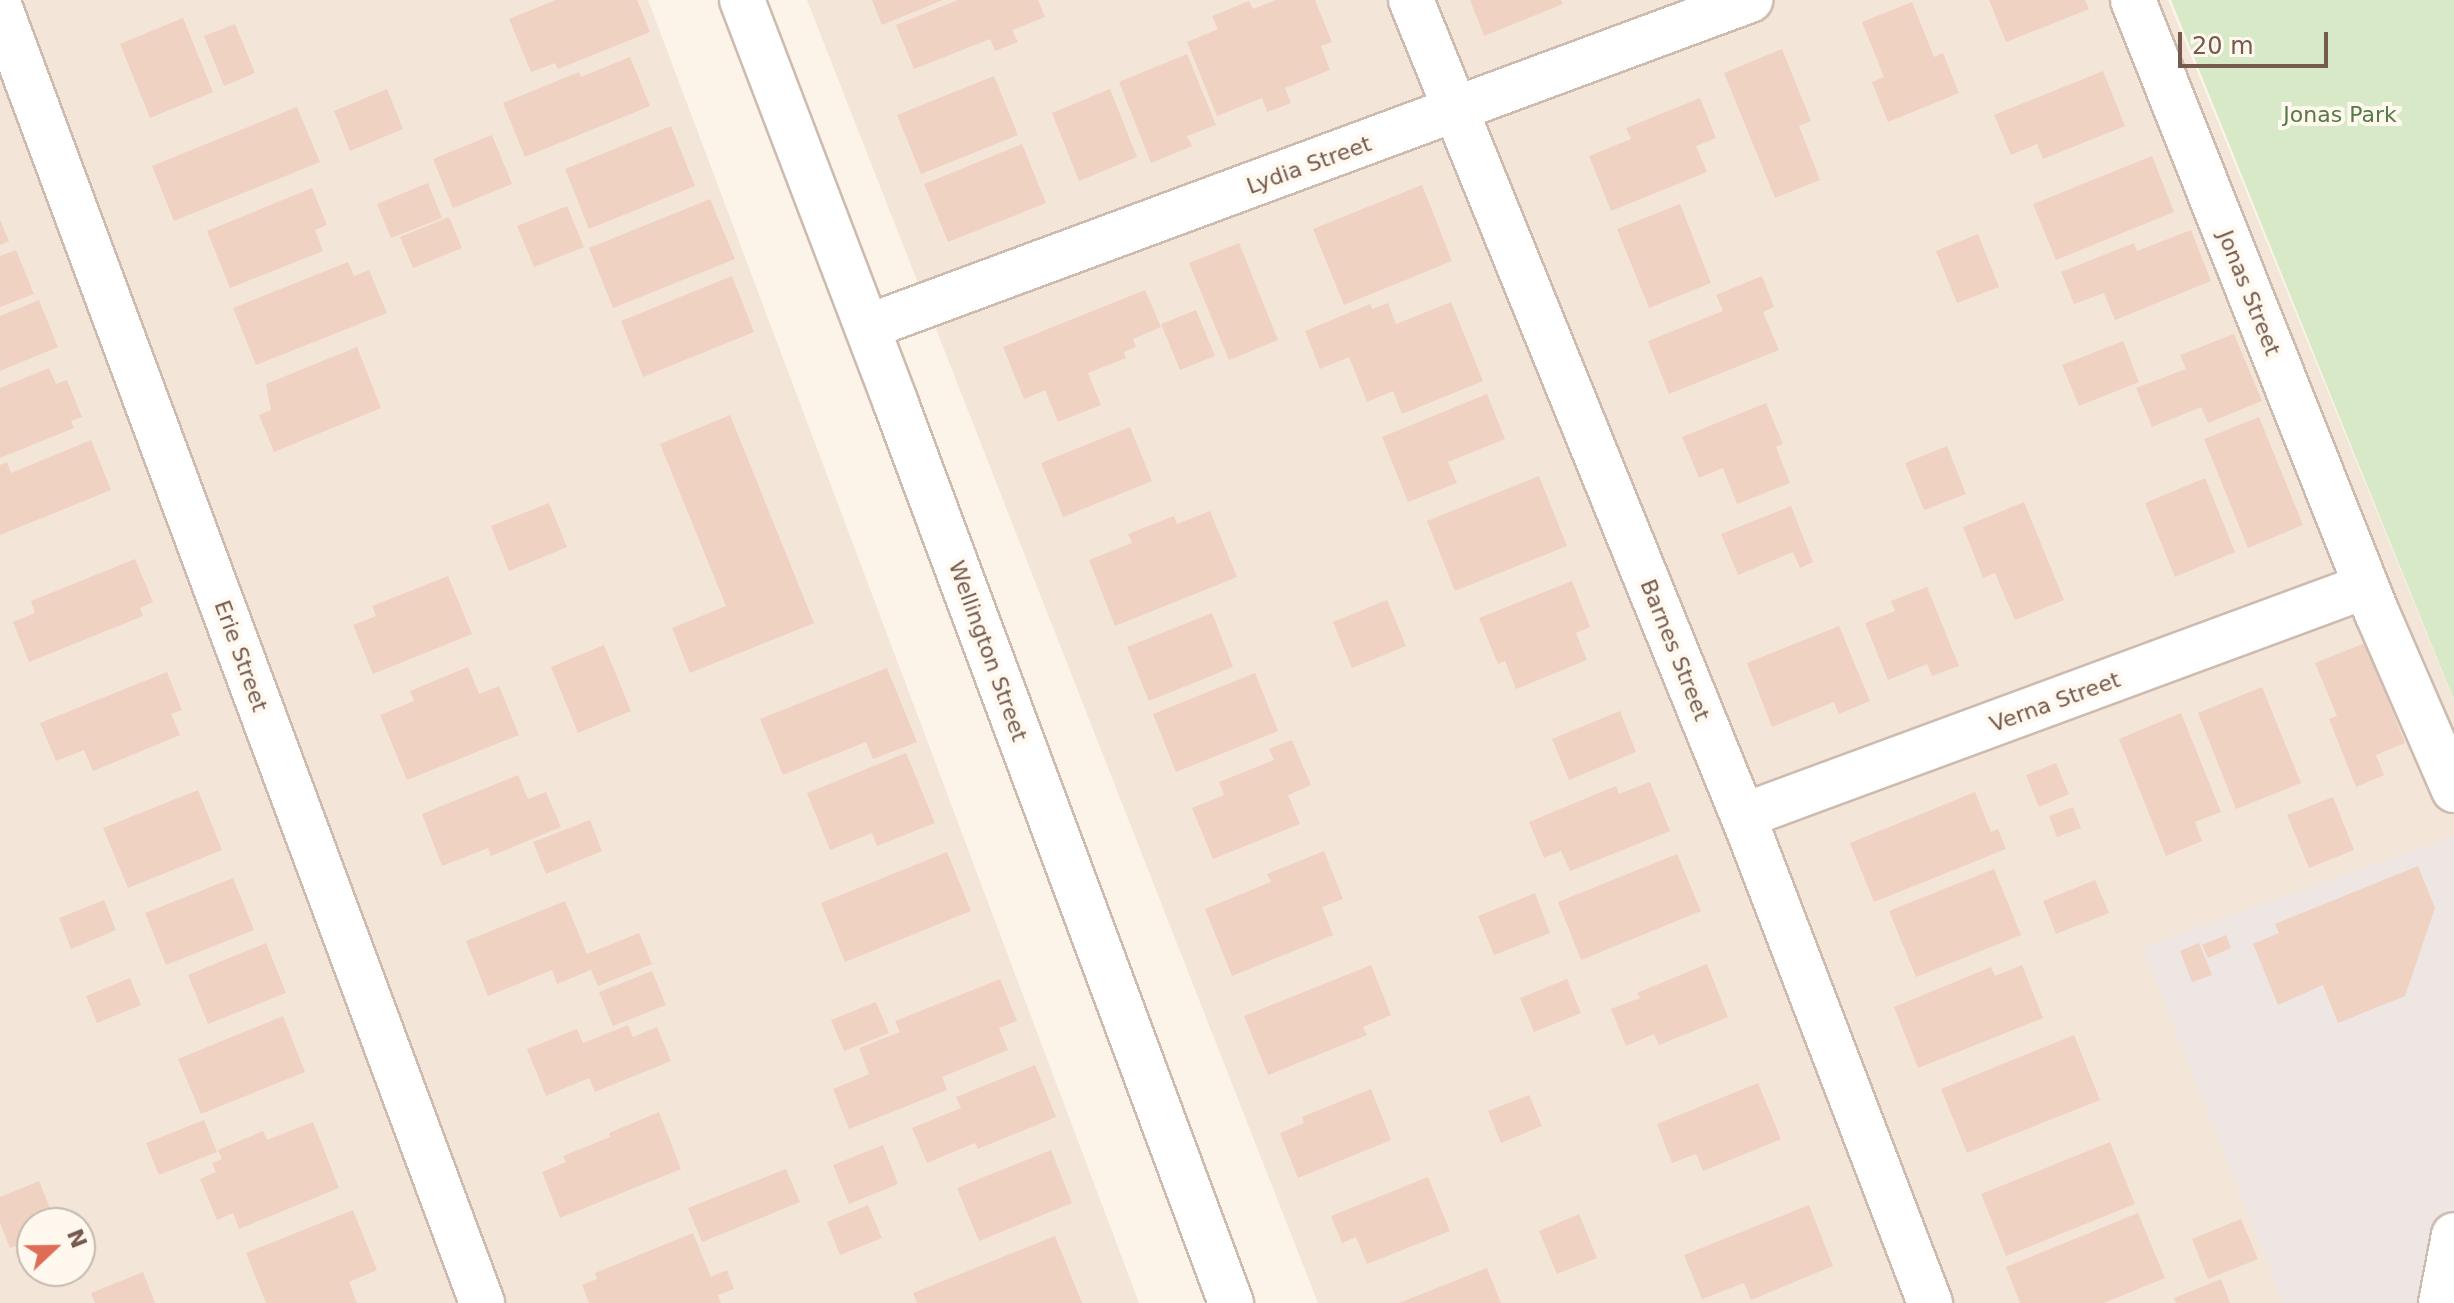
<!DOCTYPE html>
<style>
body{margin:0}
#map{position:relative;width:2454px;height:1303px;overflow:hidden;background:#fcf3e9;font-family:"DejaVu Sans",sans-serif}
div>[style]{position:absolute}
.residential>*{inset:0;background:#f3e5d8}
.industrial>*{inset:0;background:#ede6e2}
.green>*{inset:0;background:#d7e9c7}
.building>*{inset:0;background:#f0d2c2}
.roads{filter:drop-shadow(2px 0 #cdbbaf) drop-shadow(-2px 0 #cdbbaf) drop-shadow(0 2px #cdbbaf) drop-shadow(0 -2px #cdbbaf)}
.minor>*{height:44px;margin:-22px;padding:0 22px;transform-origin:22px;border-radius:22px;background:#fff}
span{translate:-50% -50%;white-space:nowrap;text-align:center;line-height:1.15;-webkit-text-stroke:8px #fef8ef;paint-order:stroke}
.park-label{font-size:22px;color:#577a46}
.street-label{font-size:22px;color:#755a4d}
.north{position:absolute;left:16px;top:1207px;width:80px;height:80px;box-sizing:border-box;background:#fef8ef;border:2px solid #c7b9ae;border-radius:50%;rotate:68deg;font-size:22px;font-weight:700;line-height:32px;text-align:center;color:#755a4d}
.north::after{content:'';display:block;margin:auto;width:28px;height:36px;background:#df6d55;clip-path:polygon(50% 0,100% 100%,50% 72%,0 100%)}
.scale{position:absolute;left:2178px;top:32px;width:150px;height:36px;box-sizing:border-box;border:4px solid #755a4d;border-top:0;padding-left:10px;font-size:24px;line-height:28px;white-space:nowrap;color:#755a4d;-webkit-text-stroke:6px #fef8ef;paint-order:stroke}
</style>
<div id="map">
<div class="residential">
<i style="clip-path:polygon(evenodd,0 0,648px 0,1139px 1303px,0 1303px,0 0,32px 1223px,80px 1223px,80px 1271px,32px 1271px,32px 1223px)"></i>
<i style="clip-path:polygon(807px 0,2168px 0,2454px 701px,2454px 836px,2143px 947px,2283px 1303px,1318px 1303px)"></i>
</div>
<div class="industrial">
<i style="clip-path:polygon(2454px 836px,2454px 1303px,2283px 1303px,2143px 947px)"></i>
</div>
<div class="green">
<i style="clip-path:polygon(2171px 0,2454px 0,2454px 700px)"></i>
</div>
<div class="building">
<i style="clip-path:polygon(556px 0,637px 0,650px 32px,558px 69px,555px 63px,531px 72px,509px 19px)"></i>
<i style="clip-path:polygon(872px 0,943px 0,882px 25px)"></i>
<i style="clip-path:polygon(958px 0,1038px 0,1045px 17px,1012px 30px,1018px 42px,995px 51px,990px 39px,914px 69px,896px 25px)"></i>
<i style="clip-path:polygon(1276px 0,1315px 0,1332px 42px,1321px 46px,1330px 70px,1285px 88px,1291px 103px,1267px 112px,1262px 98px,1217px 116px,1187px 42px,1218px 29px,1212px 16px,1249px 1px,1253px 9px)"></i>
<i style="clip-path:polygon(1470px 0,1561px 0,1563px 4px,1484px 36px)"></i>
<i style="clip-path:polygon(1989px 0,2085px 0,2089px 9px,2006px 42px)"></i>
<i style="clip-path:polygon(1912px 2px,1934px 57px,1943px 53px,1959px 93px,1888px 122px,1872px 82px,1884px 77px,1862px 22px)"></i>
<i style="clip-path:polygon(183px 18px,213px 92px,150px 118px,120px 44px)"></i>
<i style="clip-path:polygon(235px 24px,255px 73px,224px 86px,204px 36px)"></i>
<i style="clip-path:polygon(1782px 49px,1811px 121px,1799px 126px,1820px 180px,1775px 198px,1724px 73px)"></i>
<i style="clip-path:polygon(1187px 54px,1216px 125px,1187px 136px,1192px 146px,1151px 163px,1119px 82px)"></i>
<i style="clip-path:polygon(630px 57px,650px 106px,525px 157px,503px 103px,579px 72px,581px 77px)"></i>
<i style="clip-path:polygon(2103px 71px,2125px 126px,2043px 159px,2037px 144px,2011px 155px,1994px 115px)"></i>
<i style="clip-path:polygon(994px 76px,1018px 135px,921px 174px,897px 115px)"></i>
<i style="clip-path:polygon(387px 89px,403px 129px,350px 151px,334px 111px)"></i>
<i style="clip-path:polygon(1110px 89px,1137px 157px,1079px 181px,1052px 113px)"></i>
<i style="clip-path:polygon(1700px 98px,1716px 138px,1696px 146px,1707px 172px,1611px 211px,1589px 156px,1631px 139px,1626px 128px)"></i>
<i style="clip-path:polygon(297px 107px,320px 162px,174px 221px,152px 166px)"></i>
<i style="clip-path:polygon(671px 126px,695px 186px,589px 229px,565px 169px)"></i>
<i style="clip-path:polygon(492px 135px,512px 184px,453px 208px,433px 159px)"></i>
<i style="clip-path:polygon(1022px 144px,1046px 203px,948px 242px,924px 184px)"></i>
<i style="clip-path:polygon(2152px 156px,2174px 212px,2056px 260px,2033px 204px)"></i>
<i style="clip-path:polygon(428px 183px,442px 218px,391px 238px,377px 204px)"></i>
<i style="clip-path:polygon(1422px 185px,1452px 261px,1344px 305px,1313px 229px)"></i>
<i style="clip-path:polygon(312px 188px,327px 225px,315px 230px,323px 251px,230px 288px,207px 231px)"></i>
<i style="clip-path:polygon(710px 199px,735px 259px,613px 308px,589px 248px)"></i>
<i style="clip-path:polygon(1680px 204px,1711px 283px,1649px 308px,1617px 229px)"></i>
<i style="clip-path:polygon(567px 206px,584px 247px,534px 267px,517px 226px)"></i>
<i style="clip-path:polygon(449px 217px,462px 248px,413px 268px,400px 237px)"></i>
<i style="clip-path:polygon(0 220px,9px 241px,0 245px)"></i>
<i style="clip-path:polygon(2191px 230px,2211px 281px,2115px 320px,2104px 293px,2074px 304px,2061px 272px,2134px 243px,2137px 251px)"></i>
<i style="clip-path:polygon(1978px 234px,1999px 287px,1957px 303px,1936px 251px)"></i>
<i style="clip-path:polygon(1239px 243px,1278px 340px,1229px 360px,1189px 263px)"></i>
<i style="clip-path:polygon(16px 250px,34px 294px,0 307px,0 256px)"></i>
<i style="clip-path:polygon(348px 262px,354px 276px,369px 270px,387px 313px,256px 365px,233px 308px)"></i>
<i style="clip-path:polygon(732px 276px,754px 332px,643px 377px,621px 321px)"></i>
<i style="clip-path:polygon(1762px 276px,1774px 307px,1763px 312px,1779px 350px,1669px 394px,1648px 341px,1723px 311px,1716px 295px)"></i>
<i style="clip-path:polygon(1145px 290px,1161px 327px,1133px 339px,1136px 347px,1124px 352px,1126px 358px,1088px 373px,1101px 405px,1058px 422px,1045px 390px,1024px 399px,1003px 347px)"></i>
<i style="clip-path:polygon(39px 300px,58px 347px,0 371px,0 316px)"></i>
<i style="clip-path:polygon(1451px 302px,1483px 381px,1402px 414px,1393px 391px,1367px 402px,1349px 357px,1320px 369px,1305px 331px,1370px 304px,1372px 309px,1388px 303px,1396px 324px)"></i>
<i style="clip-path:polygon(1196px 310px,1215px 356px,1180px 370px,1161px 324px)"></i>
<i style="clip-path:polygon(2234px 334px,2262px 401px,2208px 423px,2201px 407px,2152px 427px,2136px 388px,2186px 369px,2180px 355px)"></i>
<i style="clip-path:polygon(2123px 341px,2139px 382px,2079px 406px,2062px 365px)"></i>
<i style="clip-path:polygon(357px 347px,381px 408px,274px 452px,259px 415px,271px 410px,266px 384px)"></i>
<i style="clip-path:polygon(49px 368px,56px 384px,67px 380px,82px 417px,71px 421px,74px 428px,0 458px,0 388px)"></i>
<i style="clip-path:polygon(1487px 394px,1505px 439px,1448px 462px,1457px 483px,1408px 502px,1382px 437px)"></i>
<i style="clip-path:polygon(1766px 403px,1783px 444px,1776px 447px,1790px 483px,1737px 504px,1723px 468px,1699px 478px,1682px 437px)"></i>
<i style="clip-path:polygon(730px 415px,814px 623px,690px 673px,672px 628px,726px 606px,660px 444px)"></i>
<i style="clip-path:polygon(2259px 417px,2303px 525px,2248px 548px,2204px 439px)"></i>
<i style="clip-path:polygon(1130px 427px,1152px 481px,1063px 517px,1041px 463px)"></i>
<i style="clip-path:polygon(91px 440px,111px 490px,0 535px,0 465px,7px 462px,11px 473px)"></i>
<i style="clip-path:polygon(1947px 446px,1966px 494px,1924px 510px,1905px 463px)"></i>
<i style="clip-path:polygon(1539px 476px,1567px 546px,1455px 591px,1427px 521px)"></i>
<i style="clip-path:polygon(2205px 478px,2235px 552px,2175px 577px,2145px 503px)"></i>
<i style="clip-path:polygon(2024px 502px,2064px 600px,2015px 620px,1995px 573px,1983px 578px,1963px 527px)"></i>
<i style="clip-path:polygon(549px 503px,567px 547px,509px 571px,491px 526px)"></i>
<i style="clip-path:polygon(1791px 506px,1813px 562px,1800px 568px,1793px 552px,1738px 575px,1721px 534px)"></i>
<i style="clip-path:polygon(1210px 511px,1237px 577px,1115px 626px,1089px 560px,1132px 543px,1128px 534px,1174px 516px,1177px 524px)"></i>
<i style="clip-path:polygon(135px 559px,153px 602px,140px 608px,143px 616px,29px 662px,13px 622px,35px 613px,31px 601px)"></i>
<i style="clip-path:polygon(448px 576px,472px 634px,373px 674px,353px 625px,376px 616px,372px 606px)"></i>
<i style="clip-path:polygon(1572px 581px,1590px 627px,1576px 633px,1587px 660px,1516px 689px,1505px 661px,1498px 664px,1479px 618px)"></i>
<i style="clip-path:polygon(1927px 587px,1959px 666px,1932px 676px,1927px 664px,1888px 680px,1865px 623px,1895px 611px,1891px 601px)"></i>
<i style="clip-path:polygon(1387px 600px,1406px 646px,1352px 668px,1333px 622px)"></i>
<i style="clip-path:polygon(1212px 613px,1233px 667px,1149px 701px,1127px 647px)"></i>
<i style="clip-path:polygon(1839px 626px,1870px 701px,1839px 714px,1834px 702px,1772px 727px,1747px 663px)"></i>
<i style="clip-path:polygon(2365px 643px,2405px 743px,2376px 755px,2384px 775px,2356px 787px,2329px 719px,2337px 716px,2315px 663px)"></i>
<i style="clip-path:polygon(604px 645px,631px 711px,578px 733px,551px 667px)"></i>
<i style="clip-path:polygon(468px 667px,479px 694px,499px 686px,519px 735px,407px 780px,380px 715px,414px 701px,410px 691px)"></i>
<i style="clip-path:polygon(887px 668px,917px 742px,873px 759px,866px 742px,783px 775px,760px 719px)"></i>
<i style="clip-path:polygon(167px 672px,182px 710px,171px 714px,180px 735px,93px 771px,84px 750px,56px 761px,40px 723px)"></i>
<i style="clip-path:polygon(1255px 673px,1278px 731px,1176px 772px,1153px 714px)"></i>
<i style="clip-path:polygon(2262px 687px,2301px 783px,2236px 809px,2198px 713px)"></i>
<i style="clip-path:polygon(1620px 711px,1636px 752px,1569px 780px,1552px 739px)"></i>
<i style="clip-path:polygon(2181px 713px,2221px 812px,2195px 822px,2202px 841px,2166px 856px,2119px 739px)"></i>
<i style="clip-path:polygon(1292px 740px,1311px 785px,1288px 795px,1300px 824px,1213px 859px,1192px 808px,1224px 795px,1219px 782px,1274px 760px,1269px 749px)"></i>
<i style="clip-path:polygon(906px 753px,935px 823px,877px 846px,872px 833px,830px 850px,807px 793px)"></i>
<i style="clip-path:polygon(2056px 763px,2069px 794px,2039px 807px,2026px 775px)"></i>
<i style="clip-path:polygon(518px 775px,528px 799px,546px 792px,561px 827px,491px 856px,488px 848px,442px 866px,422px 814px)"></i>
<i style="clip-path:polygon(1650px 782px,1670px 831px,1570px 871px,1561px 851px,1544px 858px,1529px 822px,1616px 786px,1619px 794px)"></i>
<i style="clip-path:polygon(198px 790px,222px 850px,128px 888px,103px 828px)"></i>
<i style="clip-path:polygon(1975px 792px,1991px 832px,1998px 829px,2006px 849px,1874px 902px,1850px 843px)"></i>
<i style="clip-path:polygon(2333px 797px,2354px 850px,2309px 868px,2287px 815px)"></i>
<i style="clip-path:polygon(2073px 807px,2081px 828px,2057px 837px,2049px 816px)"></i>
<i style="clip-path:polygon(590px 820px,602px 851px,546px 874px,533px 842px)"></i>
<i style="clip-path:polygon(1324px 851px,1343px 899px,1322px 907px,1333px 935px,1232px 976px,1205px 909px,1271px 882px,1267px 874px)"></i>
<i style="clip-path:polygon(947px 852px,971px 911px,845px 962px,821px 903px)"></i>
<i style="clip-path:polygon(1677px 854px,1701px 911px,1581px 960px,1558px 902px)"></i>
<i style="clip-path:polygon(2418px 866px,2435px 908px,2405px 996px,2338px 1023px,2323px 985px,2278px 1005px,2253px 944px,2279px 933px,2275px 924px)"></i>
<i style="clip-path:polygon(1994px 869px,2021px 935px,1916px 977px,1889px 911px)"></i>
<i style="clip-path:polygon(233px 878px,254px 930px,166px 965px,145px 913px)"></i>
<i style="clip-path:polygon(2095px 880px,2109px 913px,2056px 934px,2043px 901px)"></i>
<i style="clip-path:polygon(1535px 893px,1550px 933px,1494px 955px,1478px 916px)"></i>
<i style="clip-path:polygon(104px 900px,116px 930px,71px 949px,59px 918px)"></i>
<i style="clip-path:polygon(565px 901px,587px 954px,639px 933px,652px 964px,598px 986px,591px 970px,557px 984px,552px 970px,488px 996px,466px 941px)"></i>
<i style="clip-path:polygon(2226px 935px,2231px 948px,2208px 958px,2202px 945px)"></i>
<i style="clip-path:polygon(266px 943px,286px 993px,208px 1024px,188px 975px)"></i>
<i style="clip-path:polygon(2199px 943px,2212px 975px,2192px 982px,2180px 951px)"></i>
<i style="clip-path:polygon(1707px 964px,1728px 1017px,1659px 1045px,1654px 1034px,1626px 1046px,1611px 1009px,1640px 998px,1637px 993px)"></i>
<i style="clip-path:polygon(1371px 965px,1391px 1015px,1363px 1027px,1367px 1035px,1268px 1075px,1244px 1016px)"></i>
<i style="clip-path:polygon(2022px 965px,2043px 1018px,1918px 1068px,1894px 1007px,1991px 967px,1995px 976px)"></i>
<i style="clip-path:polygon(652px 971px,666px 1005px,613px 1026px,599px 992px)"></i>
<i style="clip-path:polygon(130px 978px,141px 1005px,97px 1023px,86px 996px)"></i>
<i style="clip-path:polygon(1000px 979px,1017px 1021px,999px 1028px,1008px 1050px,942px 1077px,947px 1090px,849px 1129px,833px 1089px,869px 1074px,859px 1048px,900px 1032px,895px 1021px)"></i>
<i style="clip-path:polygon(1567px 979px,1581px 1013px,1534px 1032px,1520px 998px)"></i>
<i style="clip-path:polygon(876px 1002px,889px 1033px,844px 1051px,831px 1020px)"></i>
<i style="clip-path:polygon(283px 1016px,305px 1072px,201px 1114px,178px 1059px)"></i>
<i style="clip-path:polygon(628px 1025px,633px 1037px,657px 1027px,671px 1061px,595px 1092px,589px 1078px,546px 1096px,527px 1049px,577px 1029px,583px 1043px)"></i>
<i style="clip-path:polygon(2074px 1035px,2100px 1100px,1967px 1153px,1941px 1089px)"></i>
<i style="clip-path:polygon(1035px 1065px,1056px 1117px,978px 1149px,975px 1143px,927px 1163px,912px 1128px,961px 1108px,956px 1097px)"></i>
<i style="clip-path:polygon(1758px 1083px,1781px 1139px,1703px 1171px,1696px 1154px,1672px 1163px,1657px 1124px)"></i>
<i style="clip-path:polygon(1371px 1089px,1391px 1140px,1298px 1178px,1280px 1133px,1304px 1123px,1302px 1117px)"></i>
<i style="clip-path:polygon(1529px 1095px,1542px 1126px,1501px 1143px,1488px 1111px)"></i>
<i style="clip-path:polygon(659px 1112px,681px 1169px,560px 1218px,542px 1172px,566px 1162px,563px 1156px,610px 1137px,609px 1133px)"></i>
<i style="clip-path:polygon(204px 1120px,217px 1152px,159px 1175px,146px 1143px)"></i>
<i style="clip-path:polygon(313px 1122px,339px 1188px,239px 1229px,233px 1213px,217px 1220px,200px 1179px,216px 1172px,212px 1163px,222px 1159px,218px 1150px,263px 1131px,267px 1140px)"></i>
<i style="clip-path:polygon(2110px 1142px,2135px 1204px,2006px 1256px,1981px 1194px)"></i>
<i style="clip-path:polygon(883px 1145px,898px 1184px,849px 1204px,833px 1165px)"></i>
<i style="clip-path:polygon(1051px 1150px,1072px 1203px,979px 1241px,957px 1188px)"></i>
<i style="clip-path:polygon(786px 1169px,800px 1202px,702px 1242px,688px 1208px)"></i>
<i style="clip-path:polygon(1428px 1177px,1450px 1231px,1367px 1264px,1356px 1237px,1342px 1243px,1331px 1216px)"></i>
<i style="clip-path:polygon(39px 1181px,56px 1223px,32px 1223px,32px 1239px,10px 1248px,0 1223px,0 1197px)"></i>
<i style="clip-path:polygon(868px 1205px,882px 1238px,840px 1255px,827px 1222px)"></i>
<i style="clip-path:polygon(1809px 1205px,1833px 1266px,1751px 1300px,1744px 1283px,1702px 1299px,1684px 1255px)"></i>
<i style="clip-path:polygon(353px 1210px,377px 1270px,349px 1282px,357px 1303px,266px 1303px,246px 1253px)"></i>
<i style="clip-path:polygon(2138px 1213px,2165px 1278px,2104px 1303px,2020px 1303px,2006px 1267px)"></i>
<i style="clip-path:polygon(1579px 1214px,1597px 1258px,1557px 1274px,1539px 1231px)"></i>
<i style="clip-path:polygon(2241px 1219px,2258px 1259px,2208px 1279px,2192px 1239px)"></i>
<i style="clip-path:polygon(693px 1233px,711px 1277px,727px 1270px,734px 1289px,718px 1295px,721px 1303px,589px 1303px,582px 1285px,597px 1279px,595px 1273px)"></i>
<i style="clip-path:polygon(1055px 1236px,1082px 1303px,917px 1303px,913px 1293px)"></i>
<i style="clip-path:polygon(1487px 1268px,1501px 1303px,1399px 1303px)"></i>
<i style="clip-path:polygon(143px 1272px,155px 1303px,95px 1303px,91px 1293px)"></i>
<i style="clip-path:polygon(2221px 1279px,2230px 1303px,2176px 1303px,2174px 1298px)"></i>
</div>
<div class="roads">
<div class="minor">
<i style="left:742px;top:0;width:429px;rotate:69.1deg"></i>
<i style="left:895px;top:401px;width:963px;rotate:69.57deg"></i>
<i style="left:1411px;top:0;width:897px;rotate:67.87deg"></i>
<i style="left:1749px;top:831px;width:506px;rotate:69.02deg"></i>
<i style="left:2133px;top:0;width:660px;rotate:68.3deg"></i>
<i style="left:2377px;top:613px;width:193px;rotate:66.5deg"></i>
<i style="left:0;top:8px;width:1382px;rotate:69.58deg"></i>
<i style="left:867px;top:327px;width:942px;rotate:-20.32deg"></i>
<i style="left:1743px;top:816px;width:664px;rotate:-20.26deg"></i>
<i style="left:2441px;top:1303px;width:69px;rotate:-79.2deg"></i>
</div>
</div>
<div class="park-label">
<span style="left:2340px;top:115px">Jonas Park</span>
</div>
<div class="street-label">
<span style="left:1309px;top:165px;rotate:-20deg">Lydia Street</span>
<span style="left:2249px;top:293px;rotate:68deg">Jonas Street</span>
<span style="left:1675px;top:650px;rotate:68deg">Barnes Street</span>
<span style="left:988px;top:651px;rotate:70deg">Wellington Street</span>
<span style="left:241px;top:656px;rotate:70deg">Erie Street</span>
<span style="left:2055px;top:702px;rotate:-20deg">Verna Street</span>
</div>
<div class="north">N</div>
<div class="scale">20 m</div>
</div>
